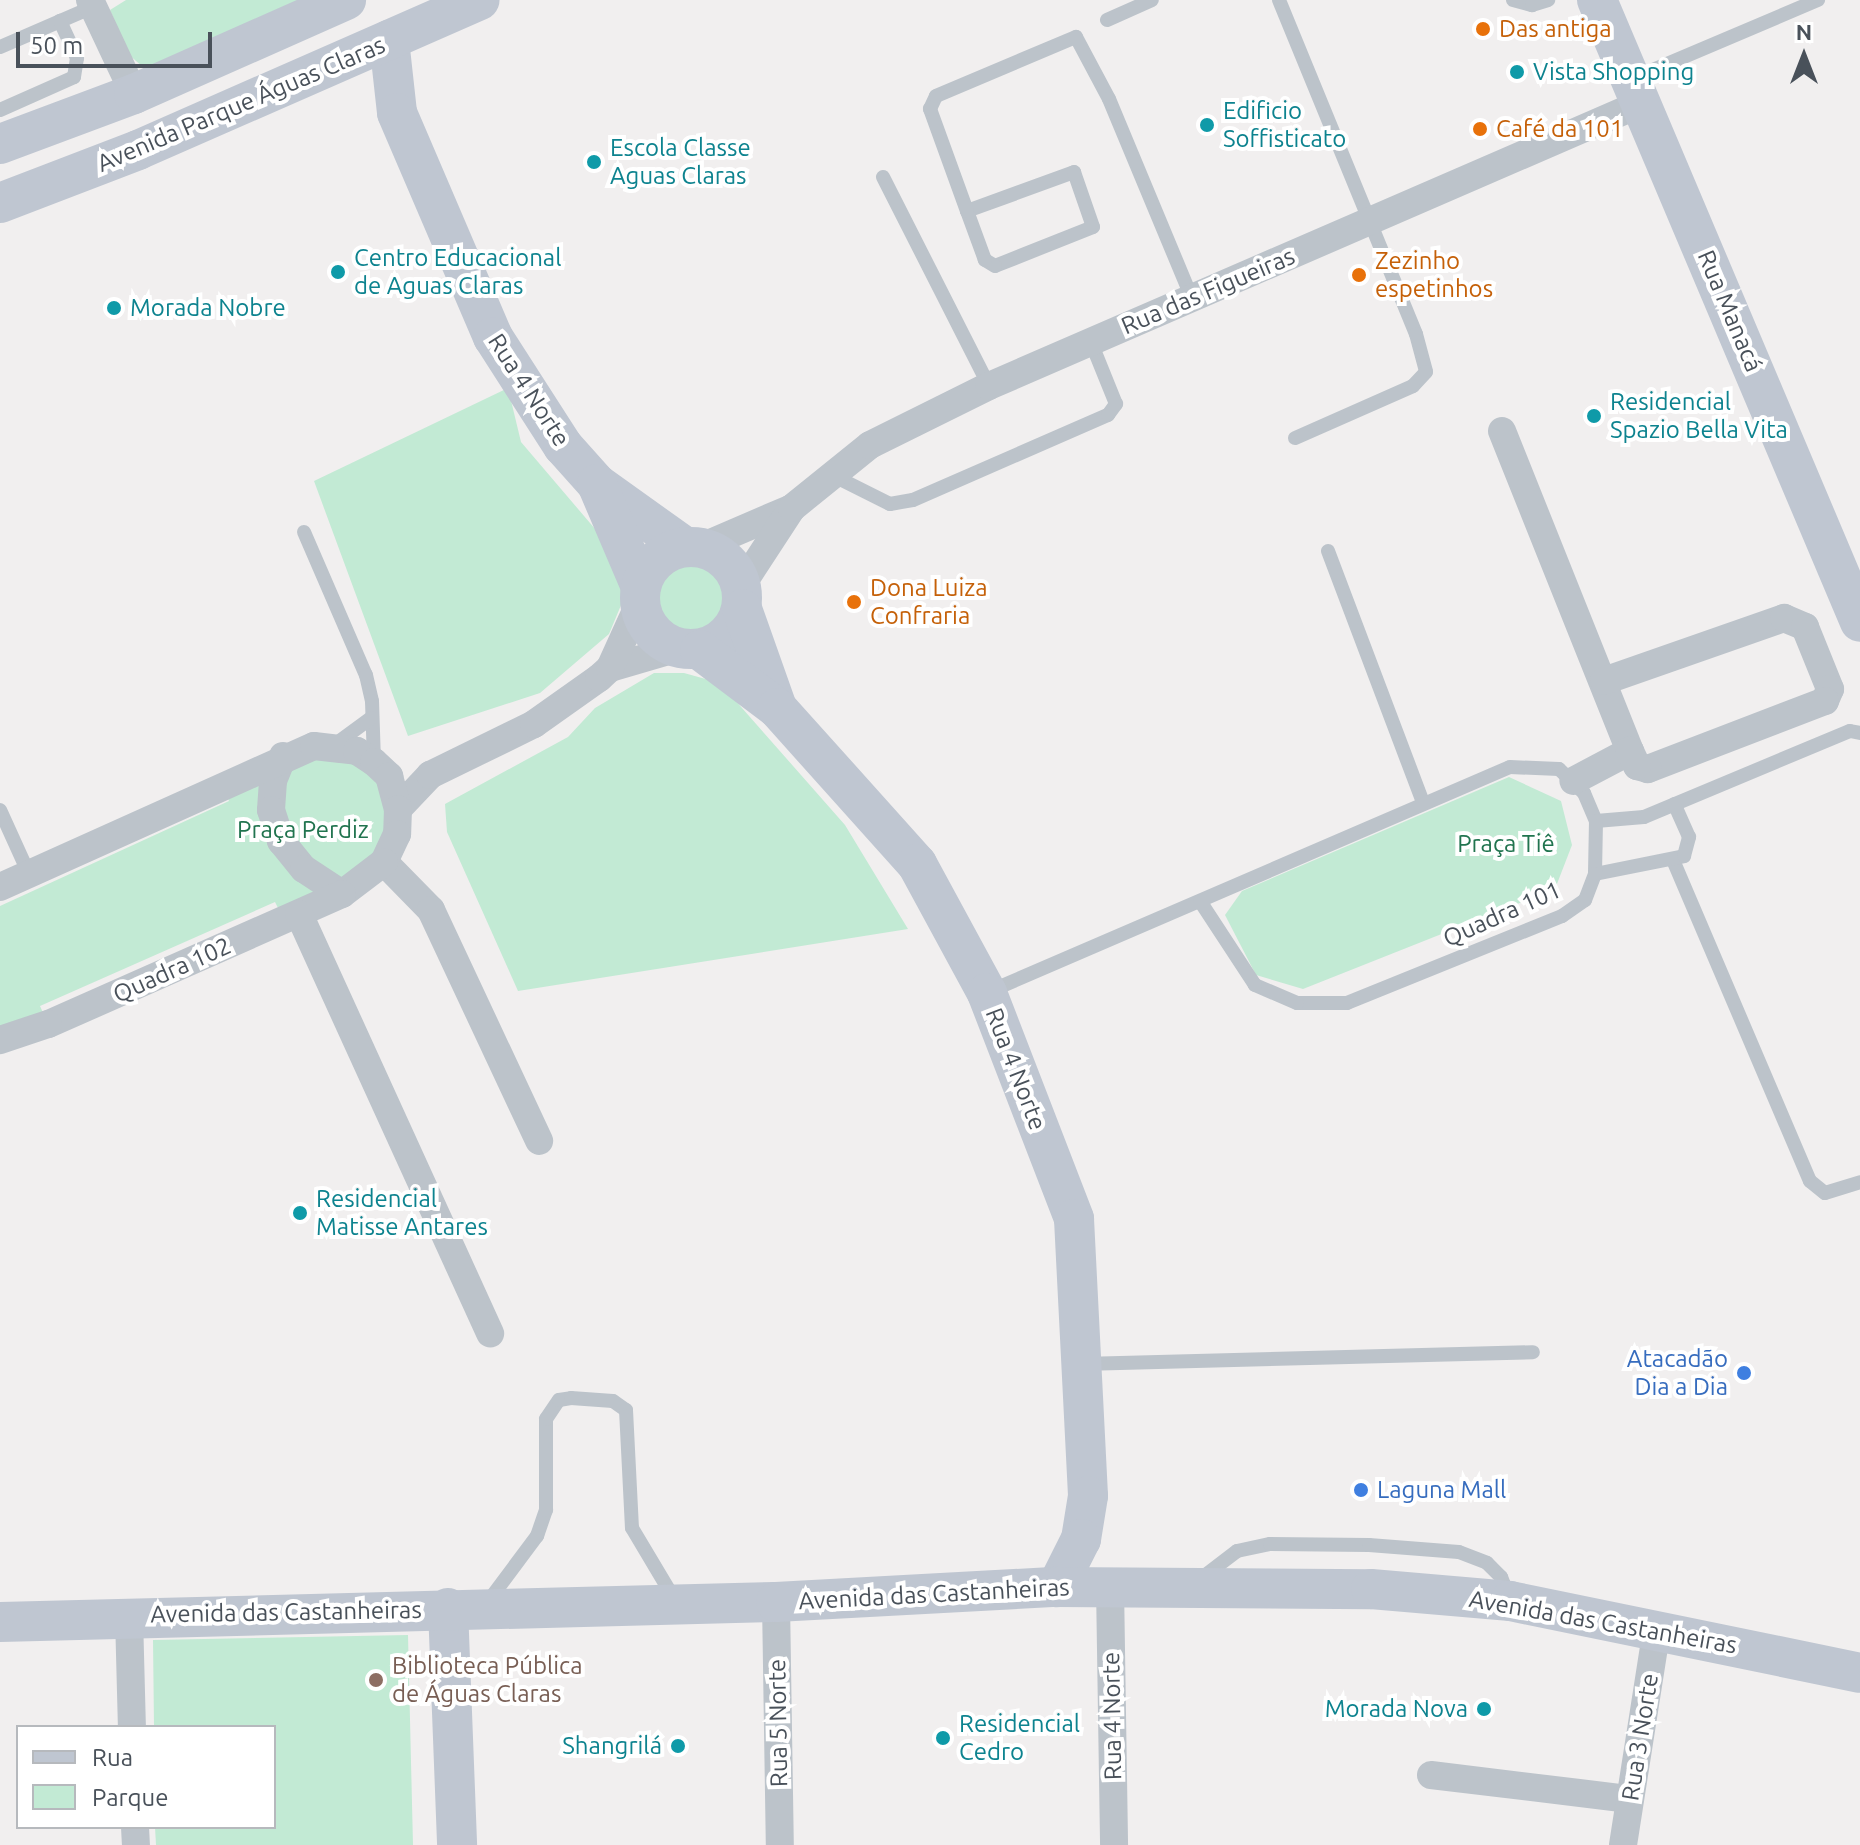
<!DOCTYPE html>
<meta charset="utf-8">
<style>
body{margin:0}
#map{position:relative;width:1860px;height:1845px;overflow:hidden;background:#f1efef;font-family:Ubuntu,sans-serif}
div>[style]{position:absolute}
.green>*{inset:0;background:#c2ead4}
.round{border-radius:50%}
.lane>*{height:14px;margin:-7px;padding:0 7px;transform-origin:7px;border-radius:7px;background:#bcc3ca}
.street>*{height:28px;margin:-14px;padding:0 14px;transform-origin:14px;border-radius:14px;background:#bcc3ca}
.secondary>*{height:40px;margin:-20px;padding:0 20px;transform-origin:20px;border-radius:20px;background:#bfc6d1}
.secondary>.ring{margin:-20px;padding:0;box-sizing:content-box;background:none;border:40px solid #bfc6d1;border-radius:50%}
.dots>*{width:22px;height:22px;translate:-50% -50%;box-sizing:border-box;border:4px solid #fff;border-radius:50%}
span{translate:-50% -50%;white-space:nowrap;text-align:center;line-height:1.15;-webkit-text-stroke:8px #fff;paint-order:stroke}
.food-label{font-size:24px;color:#c56008}
.left{translate:0 -50%;text-align:left}
.culture-label{font-size:24px;color:#0d838f}
.right{translate:-100% -50%;text-align:right}
.street-label{font-size:24px;color:#49515a}
.park-label{font-size:24px;color:#21744f}
.shop-label{font-size:24px;color:#366cbe}
.education-label{font-size:24px;color:#785e54}
.legend{position:absolute;left:16px;top:1725px;width:260px;height:104px;box-sizing:border-box;background:#fff;border:2px solid #b6b9bd;margin:0;padding:10px 14px;list-style:none;font-size:24px;color:#49515a}
.legend li{display:flex;align-items:center;gap:16px;height:40px}
.legend b{width:40px;border:2px solid #b6b9bd}
.north{position:absolute;left:1764px;top:16px;width:80px;height:80px;-webkit-text-stroke:6px #fff;paint-order:stroke;rotate:0deg;font-size:22px;font-weight:700;line-height:32px;text-align:center;color:#49515a}
.north::after{content:'';display:block;margin:auto;width:28px;height:36px;background:#49515a;clip-path:polygon(50% 0,100% 100%,50% 72%,0 100%)}
.scale{position:absolute;left:16px;top:32px;width:196px;height:36px;box-sizing:border-box;border:4px solid #49515a;border-top:0;padding-left:10px;font-size:24px;line-height:28px;white-space:nowrap;color:#49515a;-webkit-text-stroke:6px #fff;paint-order:stroke}
</style>
<div id="map">
<div class="green">
<i style="clip-path:polygon(126px 0,302px 0,154px 68px,142px 66px,129px 55px,110px 10px)"></i>
<i style="clip-path:polygon(508px 388px,521px 442px,613px 550px,624px 598px,609px 634px,540px 693px,408px 736px,314px 481px)"></i>
<i class="round" style="left:642px;top:549px;width:98px;height:98px"></i>
<i style="clip-path:polygon(654px 673px,684px 673px,720px 683px,845px 825px,908px 929px,518px 991px,447px 832px,445px 804px,568px 737px,595px 708px)"></i>
<i style="clip-path:polygon(314px 746px,389px 776px,384px 862px,284px 920px,275px 902px,40px 1006px,48px 1024px,0 1040px,0 906px,229px 801px,222px 785px)"></i>
<i style="clip-path:polygon(1509px 777px,1561px 801px,1572px 845px,1555px 889px,1303px 989px,1256px 975px,1225px 915px,1242px 891px)"></i>
<i style="clip-path:polygon(408px 1635px,413px 1845px,156px 1845px,155px 1827px,274px 1827px,274px 1727px,154px 1727px,153px 1640px)"></i>
</div>
<div class="lane">
<i style="left:1279px;top:0;width:361px;rotate:67.7deg"></i>
<i style="left:1416px;top:334px;width:39px;rotate:75deg"></i>
<i style="left:1426px;top:372px;width:19px;rotate:133deg"></i>
<i style="left:1413px;top:386px;width:129px;rotate:156.2deg"></i>
<i style="left:1513px;top:0;width:20px;rotate:15deg"></i>
<i style="left:1532px;top:5px;width:17px;rotate:-17deg"></i>
<i style="left:1107px;top:20px;width:49px;rotate:-24deg"></i>
<i style="left:0;top:47px;width:101px;rotate:-23.3deg"></i>
<i style="left:1634px;top:78px;width:200px;rotate:-23deg"></i>
<i style="left:0;top:110px;width:81px;rotate:-24deg"></i>
<i style="left:74px;top:77px;width:19px;rotate:-81deg"></i>
<i style="left:77px;top:58px;width:41px;rotate:-114.7deg"></i>
<i style="left:883px;top:177px;width:234px;rotate:63.1deg"></i>
<i style="left:967px;top:211px;width:114px;rotate:-20deg"></i>
<i style="left:1074px;top:172px;width:58px;rotate:70.9deg"></i>
<i style="left:1093px;top:227px;width:105px;rotate:158.3deg"></i>
<i style="left:995px;top:266px;width:12px;rotate:-149deg"></i>
<i style="left:985px;top:260px;width:52px;rotate:-110.2deg"></i>
<i style="left:967px;top:211px;width:109px;rotate:-109.9deg"></i>
<i style="left:930px;top:109px;width:14px;rotate:-65deg"></i>
<i style="left:936px;top:96px;width:152px;rotate:-22.9deg"></i>
<i style="left:1076px;top:37px;width:70px;rotate:62deg"></i>
<i style="left:1109px;top:99px;width:216px;rotate:67.4deg"></i>
<i style="left:830px;top:474px;width:67px;rotate:26.6deg"></i>
<i style="left:890px;top:504px;width:23px;rotate:-10deg"></i>
<i style="left:913px;top:500px;width:213px;rotate:-23.6deg"></i>
<i style="left:1108px;top:415px;width:14px;rotate:-54deg"></i>
<i style="left:1116px;top:404px;width:67px;rotate:-112deg"></i>
<i style="left:304px;top:532px;width:156px;rotate:66.6deg"></i>
<i style="left:366px;top:675px;width:27px;rotate:77deg"></i>
<i style="left:372px;top:701px;width:61px;rotate:88.1deg"></i>
<i style="left:1328px;top:551px;width:269px;rotate:69.3deg"></i>
<i style="left:333px;top:746px;width:47px;rotate:-36.4deg"></i>
<i style="left:0;top:810px;width:70px;rotate:65.6deg"></i>
<i style="left:1596px;top:821px;width:48px;rotate:-4.8deg"></i>
<i style="left:1644px;top:817px;width:223px;rotate:-22.7deg"></i>
<i style="left:1850px;top:731px;width:10px;rotate:11deg"></i>
<i style="left:1673px;top:860px;width:349px;rotate:66.9deg"></i>
<i style="left:1810px;top:1181px;width:19px;rotate:39deg"></i>
<i style="left:1825px;top:1193px;width:37px;rotate:-17deg"></i>
<i style="left:1595px;top:874px;width:91px;rotate:-11.4deg"></i>
<i style="left:1684px;top:856px;width:20px;rotate:-75deg"></i>
<i style="left:1689px;top:837px;width:36px;rotate:-114deg"></i>
<i style="left:988px;top:992px;width:568px;rotate:-23.32deg"></i>
<i style="left:1510px;top:767px;width:49px;rotate:2.3deg"></i>
<i style="left:1559px;top:769px;width:35px;rotate:44deg"></i>
<i style="left:1584px;top:793px;width:30px;rotate:67deg"></i>
<i style="left:1596px;top:821px;width:53px;rotate:91.1deg"></i>
<i style="left:1595px;top:874px;width:28px;rotate:111deg"></i>
<i style="left:1585px;top:900px;width:28px;rotate:145deg"></i>
<i style="left:1562px;top:916px;width:232px;rotate:158deg"></i>
<i style="left:1347px;top:1003px;width:50px;rotate:180deg"></i>
<i style="left:1297px;top:1003px;width:46px;rotate:-156.8deg"></i>
<i style="left:1255px;top:985px;width:100px;rotate:-123.2deg"></i>
<i style="left:1082px;top:1364px;width:451px;rotate:-1.5deg"></i>
<i style="left:1199px;top:1580px;width:48px;rotate:-37.3deg"></i>
<i style="left:1237px;top:1551px;width:34px;rotate:-12deg"></i>
<i style="left:1270px;top:1544px;width:99px;rotate:0.6deg"></i>
<i style="left:1369px;top:1545px;width:90px;rotate:4.4deg"></i>
<i style="left:1459px;top:1552px;width:30px;rotate:21deg"></i>
<i style="left:1487px;top:1563px;width:20px;rotate:45deg"></i>
<i style="left:1501px;top:1577px;width:22px;rotate:68deg"></i>
<i style="left:487px;top:1603px;width:84px;rotate:-53.3deg"></i>
<i style="left:537px;top:1536px;width:28px;rotate:-71deg"></i>
<i style="left:546px;top:1510px;width:91px;rotate:-90deg"></i>
<i style="left:546px;top:1419px;width:23px;rotate:-56deg"></i>
<i style="left:559px;top:1400px;width:12px;rotate:-9deg"></i>
<i style="left:571px;top:1398px;width:42px;rotate:4.1deg"></i>
<i style="left:613px;top:1401px;width:16px;rotate:35deg"></i>
<i style="left:626px;top:1410px;width:118px;rotate:87.1deg"></i>
<i style="left:632px;top:1528px;width:84px;rotate:59.2deg"></i>
</div>
<div class="street">
<i style="left:90px;top:0;width:104px;rotate:64.9deg"></i>
<i style="left:1502px;top:431px;width:345px;rotate:68.2deg"></i>
<i style="left:1630px;top:751px;width:64px;rotate:152.2deg"></i>
<i style="left:701px;top:547px;width:99px;rotate:-23.2deg"></i>
<i style="left:741px;top:586px;width:93px;rotate:-56.8deg"></i>
<i style="left:792px;top:508px;width:100px;rotate:-38.9deg"></i>
<i style="left:870px;top:445px;width:133px;rotate:-26.4deg"></i>
<i style="left:989px;top:386px;width:712px;rotate:-23.43deg"></i>
<i style="left:610px;top:668px;width:72px;rotate:-16.2deg"></i>
<i style="left:1604px;top:681px;width:191px;rotate:-19.3deg"></i>
<i style="left:1784px;top:618px;width:23px;rotate:23deg"></i>
<i style="left:1805px;top:627px;width:67px;rotate:68deg"></i>
<i style="left:1830px;top:689px;width:13px;rotate:113deg"></i>
<i style="left:1825px;top:701px;width:190px;rotate:159deg"></i>
<i style="left:1648px;top:769px;width:11px;rotate:-165deg"></i>
<i style="left:1637px;top:766px;width:17px;rotate:-115deg"></i>
<i style="left:283px;top:756px;width:27px;rotate:112deg"></i>
<i style="left:273px;top:781px;width:29px;rotate:94deg"></i>
<i style="left:271px;top:810px;width:33px;rotate:72deg"></i>
<i style="left:281px;top:841px;width:36px;rotate:51deg"></i>
<i style="left:304px;top:869px;width:45px;rotate:33.3deg"></i>
<i style="left:398px;top:809px;width:47px;rotate:-46.7deg"></i>
<i style="left:430px;top:775px;width:116px;rotate:-26.1deg"></i>
<i style="left:534px;top:724px;width:80px;rotate:-35.3deg"></i>
<i style="left:599px;top:678px;width:15px;rotate:-42deg"></i>
<i style="left:610px;top:668px;width:72px;rotate:-65.6deg"></i>
<i style="left:384px;top:862px;width:67px;rotate:45.6deg"></i>
<i style="left:431px;top:910px;width:255px;rotate:64.9deg"></i>
<i style="left:0;top:887px;width:344px;rotate:-24.2deg"></i>
<i style="left:314px;top:746px;width:43px;rotate:6.6deg"></i>
<i style="left:357px;top:751px;width:20px;rotate:33deg"></i>
<i style="left:374px;top:762px;width:21px;rotate:43deg"></i>
<i style="left:389px;top:776px;width:34px;rotate:75deg"></i>
<i style="left:398px;top:809px;width:25px;rotate:92deg"></i>
<i style="left:397px;top:834px;width:31px;rotate:115deg"></i>
<i style="left:384px;top:862px;width:53px;rotate:142.7deg"></i>
<i style="left:342px;top:894px;width:321px;rotate:156.1deg"></i>
<i style="left:48px;top:1024px;width:51px;rotate:161.6deg"></i>
<i style="left:299px;top:914px;width:461px;rotate:65.5deg"></i>
<i style="left:1110px;top:1586px;width:259px;rotate:89.1deg"></i>
<i style="left:776px;top:1602px;width:243px;rotate:89.1deg"></i>
<i style="left:129px;top:1616px;width:111px;rotate:88.5deg"></i>
<i style="left:1431px;top:1775px;width:200px;rotate:6.9deg"></i>
<i style="left:135px;top:1827px;width:18px;rotate:87deg"></i>
<i style="left:1623px;top:1845px;width:219px;rotate:-81.1deg"></i>
</div>
<div class="secondary">
<i style="left:1597px;top:0;width:675px;rotate:67.08deg"></i>
<i style="left:389px;top:40px;width:73px;rotate:83.7deg"></i>
<i style="left:397px;top:113px;width:244px;rotate:66.8deg"></i>
<i style="left:493px;top:337px;width:130px;rotate:57.3deg"></i>
<i style="left:563px;top:446px;width:51px;rotate:48.2deg"></i>
<i style="left:597px;top:484px;width:108px;rotate:35.6deg"></i>
<i style="left:0;top:144px;width:143px;rotate:-20.5deg"></i>
<i style="left:134px;top:94px;width:232px;rotate:-23.9deg"></i>
<i style="left:0;top:203px;width:148px;rotate:-21deg"></i>
<i style="left:138px;top:150px;width:373px;rotate:-23.7deg"></i>
<i style="left:597px;top:484px;width:112px;rotate:66.9deg"></i>
<i class="ring" style="left:640px;top:547px;width:62px;height:62px"></i>
<i style="left:742px;top:609px;width:105px;rotate:70.5deg"></i>
<i style="left:700px;top:650px;width:96px;rotate:37deg"></i>
<i style="left:777px;top:708px;width:210px;rotate:48.1deg"></i>
<i style="left:917px;top:864px;width:147px;rotate:61.5deg"></i>
<i style="left:987px;top:993px;width:242px;rotate:68.9deg"></i>
<i style="left:1074px;top:1219px;width:277px;rotate:87.1deg"></i>
<i style="left:1088px;top:1496px;width:44px;rotate:99.2deg"></i>
<i style="left:1081px;top:1539px;width:54px;rotate:116.6deg"></i>
<i style="left:448px;top:1608px;width:237px;rotate:87.8deg"></i>
<i style="left:0;top:1622px;width:776px;rotate:-1.48deg"></i>
<i style="left:776px;top:1602px;width:281px;rotate:-3.1deg"></i>
<i style="left:1057px;top:1587px;width:314px;rotate:0.4deg"></i>
<i style="left:1371px;top:1589px;width:140px;rotate:4.9deg"></i>
<i style="left:1510px;top:1601px;width:357px;rotate:11.6deg"></i>
</div>
<div class="dots">
<i style="left:1483px;top:29px;background:#e8710a"></i>
<i style="left:1517px;top:72px;background:#0f9aa8"></i>
<i style="left:1207px;top:125px;background:#0f9aa8"></i>
<i style="left:1480px;top:129px;background:#e8710a"></i>
<i style="left:594px;top:162px;background:#0f9aa8"></i>
<i style="left:338px;top:272px;background:#0f9aa8"></i>
<i style="left:1359px;top:275px;background:#e8710a"></i>
<i style="left:114px;top:308px;background:#0f9aa8"></i>
<i style="left:1594px;top:416px;background:#0f9aa8"></i>
<i style="left:854px;top:602px;background:#e8710a"></i>
<i style="left:300px;top:1213px;background:#0f9aa8"></i>
<i style="left:1744px;top:1373px;background:#3f7fe0"></i>
<i style="left:1361px;top:1490px;background:#3f7fe0"></i>
<i style="left:376px;top:1680px;background:#8d6e63"></i>
<i style="left:1484px;top:1709px;background:#0f9aa8"></i>
<i style="left:943px;top:1738px;background:#0f9aa8"></i>
<i style="left:678px;top:1746px;background:#0f9aa8"></i>
</div>
<div class="food-label">
<span class="left" style="left:1499px;top:29px">Das antiga</span>
<span class="left" style="left:1496px;top:129px">Café da 101</span>
<span class="left" style="left:1375px;top:275px">Zezinho<br>espetinhos</span>
<span class="left" style="left:870px;top:602px">Dona Luiza<br>Confraria</span>
</div>
<div class="culture-label">
<span class="left" style="left:1533px;top:72px">Vista Shopping</span>
<span class="left" style="left:1223px;top:125px">Edificio<br>Soffisticato</span>
<span class="left" style="left:610px;top:162px">Escola Classe<br>Aguas Claras</span>
<span class="left" style="left:354px;top:272px">Centro Educacional<br>de Aguas Claras</span>
<span class="left" style="left:130px;top:308px">Morada Nobre</span>
<span class="left" style="left:1610px;top:416px">Residencial<br>Spazio Bella Vita</span>
<span class="left" style="left:316px;top:1213px">Residencial<br>Matisse Antares</span>
<span class="right" style="left:1468px;top:1709px">Morada Nova</span>
<span class="left" style="left:959px;top:1738px">Residencial<br>Cedro</span>
<span class="right" style="left:662px;top:1746px">Shangrilá</span>
</div>
<div class="street-label">
<span style="left:241px;top:104px;rotate:-23deg">Avenida Parque Águas Claras</span>
<span style="left:1208px;top:291px;rotate:-23deg">Rua das Figueiras</span>
<span style="left:1730px;top:311px;rotate:67deg">Rua Manacá</span>
<span style="left:529px;top:390px;rotate:57deg">Rua 4 Norte</span>
<span style="left:1502px;top:914px;rotate:-24deg">Quadra 101</span>
<span style="left:172px;top:970px;rotate:-24deg">Quadra 102</span>
<span style="left:1016px;top:1069px;rotate:69deg">Rua 4 Norte</span>
<span style="left:934px;top:1594px;rotate:-3deg">Avenida das Castanheiras</span>
<span style="left:286px;top:1612px;rotate:-1deg">Avenida das Castanheiras</span>
<span style="left:1603px;top:1622px;rotate:10deg">Avenida das Castanheiras</span>
<span style="left:1112px;top:1716px;rotate:-91deg">Rua 4 Norte</span>
<span style="left:778px;top:1723px;rotate:-91deg">Rua 5 Norte</span>
<span style="left:1640px;top:1737px;rotate:-81deg">Rua 3 Norte</span>
</div>
<div class="park-label">
<span style="left:303px;top:830px">Praça Perdiz</span>
<span style="left:1506px;top:844px">Praça Tiê</span>
</div>
<div class="shop-label">
<span class="right" style="left:1728px;top:1373px">Atacadão<br>Dia a Dia</span>
<span class="left" style="left:1377px;top:1490px">Laguna Mall</span>
</div>
<div class="education-label">
<span class="left" style="left:392px;top:1680px">Biblioteca Pública<br>de Águas Claras</span>
</div>
<ul class="legend">
<li><b style="height:10px;background:#bfc6d1"></b>Rua</li>
<li><b style="height:22px;background:#c2ead4"></b>Parque</li>
</ul>
<div class="north">N</div>
<div class="scale">50 m</div>
</div>
